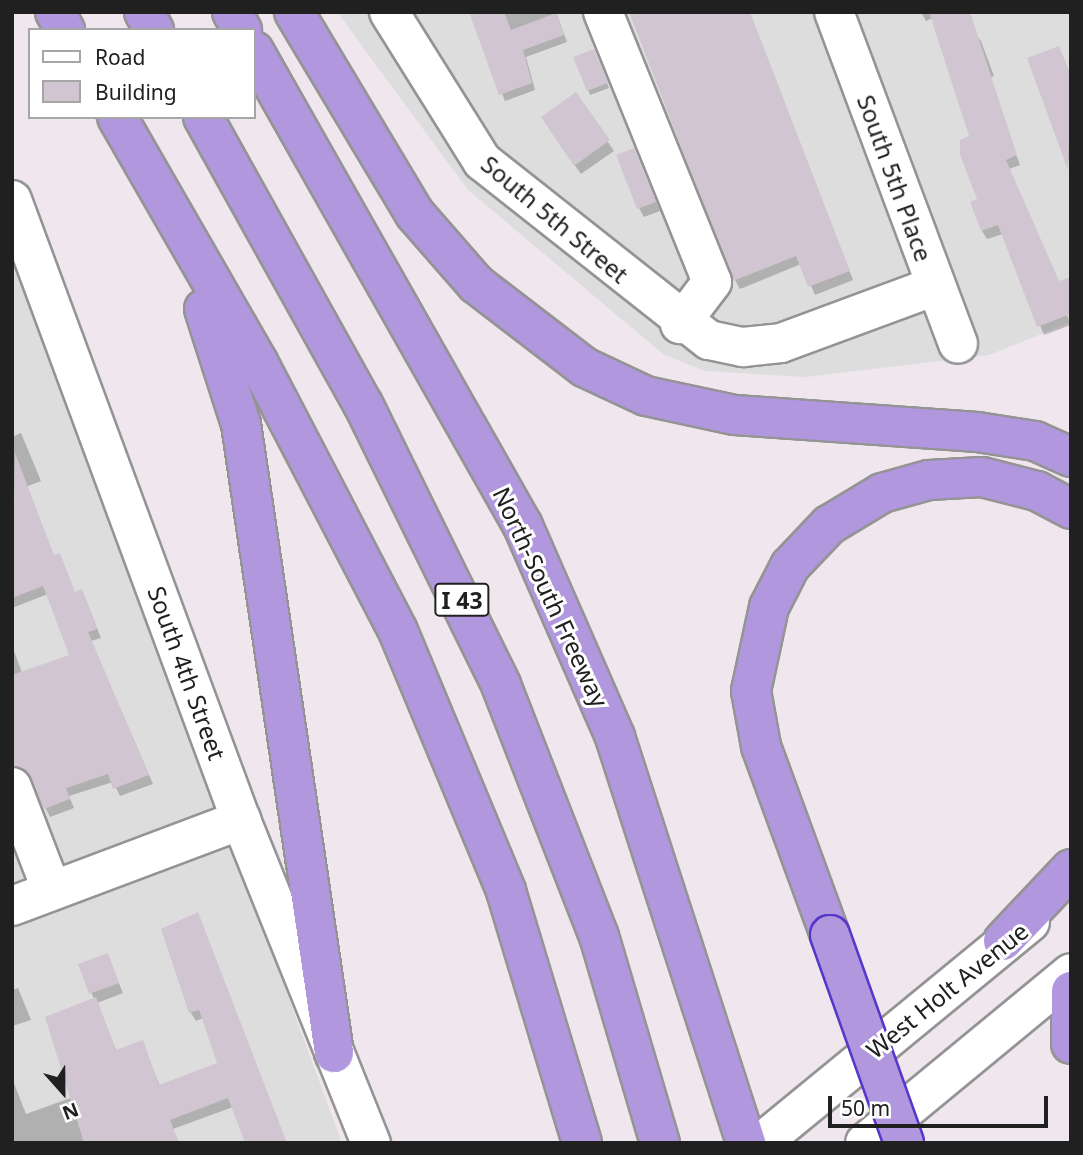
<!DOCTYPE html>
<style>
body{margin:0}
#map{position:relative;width:1083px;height:1155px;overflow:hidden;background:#efe7ed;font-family:"Noto Sans",sans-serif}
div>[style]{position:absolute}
.residential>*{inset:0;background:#ddddde}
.shadow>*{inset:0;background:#0003}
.building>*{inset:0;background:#d1c5d1}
.roads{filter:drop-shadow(2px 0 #949494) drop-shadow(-2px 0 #949494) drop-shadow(0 2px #949494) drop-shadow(0 -2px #949494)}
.minor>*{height:38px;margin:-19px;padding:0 19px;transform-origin:19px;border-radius:19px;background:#fff}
.highway>*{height:38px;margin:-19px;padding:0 19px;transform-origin:19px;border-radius:19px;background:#b197de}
.bridges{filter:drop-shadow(2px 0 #5638ca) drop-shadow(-2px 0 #5638ca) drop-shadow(0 2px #5638ca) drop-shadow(0 -2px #5638ca)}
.highway-bridge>*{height:38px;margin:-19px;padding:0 19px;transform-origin:19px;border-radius:19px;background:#b197de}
span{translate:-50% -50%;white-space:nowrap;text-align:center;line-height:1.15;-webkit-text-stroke:6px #fff;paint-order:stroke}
.shield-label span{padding:2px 5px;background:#fff;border:2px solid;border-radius:5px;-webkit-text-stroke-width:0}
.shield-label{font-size:23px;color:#202020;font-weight:700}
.street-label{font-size:24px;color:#202020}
.frame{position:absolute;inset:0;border:14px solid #202020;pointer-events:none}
.legend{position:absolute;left:28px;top:28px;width:228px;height:91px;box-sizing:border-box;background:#fff;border:2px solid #a6a6a6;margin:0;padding:9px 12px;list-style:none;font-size:21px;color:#202020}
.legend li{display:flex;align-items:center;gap:14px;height:35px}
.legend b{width:35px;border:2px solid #a6a6a6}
.north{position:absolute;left:28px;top:1057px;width:70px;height:70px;-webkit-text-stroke:5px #fff;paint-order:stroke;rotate:159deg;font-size:19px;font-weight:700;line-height:28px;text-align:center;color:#202020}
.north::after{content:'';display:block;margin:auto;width:24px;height:32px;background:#202020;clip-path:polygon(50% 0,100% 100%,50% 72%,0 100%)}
.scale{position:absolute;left:828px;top:1096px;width:220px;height:32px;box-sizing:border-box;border:4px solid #202020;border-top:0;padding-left:9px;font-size:21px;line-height:24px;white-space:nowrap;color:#202020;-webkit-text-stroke:5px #fff;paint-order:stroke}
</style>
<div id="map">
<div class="residential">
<i style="clip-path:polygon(337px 12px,1071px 12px,1071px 322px,989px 355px,806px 377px,705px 371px,663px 354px,468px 190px)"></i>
<i style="clip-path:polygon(12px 256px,240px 866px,342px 1143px,12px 1143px)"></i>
</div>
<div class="shadow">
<i style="clip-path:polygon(470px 12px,556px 12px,567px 42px,526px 57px,535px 90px,505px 101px)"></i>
<i style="clip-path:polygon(748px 12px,853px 280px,815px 295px,801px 264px,740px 289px,735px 280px)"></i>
<i style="clip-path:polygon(921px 12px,958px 12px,981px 41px,994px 76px,988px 79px,1020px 165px,1009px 169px,1071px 325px,1044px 335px,1003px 234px,987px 239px,982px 231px,972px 203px,980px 200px,971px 137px,933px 18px,926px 21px)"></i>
<i style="clip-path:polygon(1062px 54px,1071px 77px,1071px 165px,1029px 59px)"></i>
<i style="clip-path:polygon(596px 55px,609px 88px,590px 95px,576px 58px)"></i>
<i style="clip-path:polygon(576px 95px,614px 151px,581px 174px,548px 127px)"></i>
<i style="clip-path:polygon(634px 151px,660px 211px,644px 217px,639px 208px)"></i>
<i style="clip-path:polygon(21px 433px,41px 481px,12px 492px,12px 437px)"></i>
<i style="clip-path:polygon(29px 495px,54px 556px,75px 594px,86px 600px,101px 638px,91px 641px,153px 784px,120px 796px,113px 782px,69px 796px,74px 808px,50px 817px,32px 779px,12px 775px,12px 645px,22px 673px,71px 656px,48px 594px,12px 608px,12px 501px)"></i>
<i style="clip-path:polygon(197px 915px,286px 1143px,233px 1107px,173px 1129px,179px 1143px,12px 1143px,12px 1078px,26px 1114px,76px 1096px,94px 999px,80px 965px,107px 955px,123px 993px,97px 1003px,117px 1052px,142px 1042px,160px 1086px,219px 1064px,203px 1018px,196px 1021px,191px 1013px,163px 930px)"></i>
<i style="clip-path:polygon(18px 988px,31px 1020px,12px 1026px,12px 990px)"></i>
</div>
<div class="building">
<i style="clip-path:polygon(469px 12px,504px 12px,511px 30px,556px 13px,564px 35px,523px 50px,532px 83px,499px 95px)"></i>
<i style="clip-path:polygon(629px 12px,750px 12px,850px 271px,808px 287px,796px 256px,733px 281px)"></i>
<i style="clip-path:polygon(929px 12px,970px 12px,1017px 155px,1006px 160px,1059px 281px,1071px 277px,1071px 314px,1037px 327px,998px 225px,981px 231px,970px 202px,977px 199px,960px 155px,960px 140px,969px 136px)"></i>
<i style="clip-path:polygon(1059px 46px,1071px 78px,1068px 170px,1027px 58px)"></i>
<i style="clip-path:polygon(594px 49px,608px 83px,587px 91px,573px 57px)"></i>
<i style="clip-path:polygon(576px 92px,610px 140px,574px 166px,541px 117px)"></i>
<i style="clip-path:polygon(634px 148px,656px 202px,637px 209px,616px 155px)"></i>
<i style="clip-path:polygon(15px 453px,54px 555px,60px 553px,75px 592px,82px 589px,97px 629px,88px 632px,149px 775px,113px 789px,108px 774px,66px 788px,70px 799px,44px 809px,26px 770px,12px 766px,12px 675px,69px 655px,43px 586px,12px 598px)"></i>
<i style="clip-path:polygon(198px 912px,287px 1143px,245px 1143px,228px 1098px,170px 1120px,179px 1143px,84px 1143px,45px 1017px,96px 997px,116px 1050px,143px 1040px,159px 1085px,217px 1063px,199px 1010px,189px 1013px,161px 929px)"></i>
<i style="clip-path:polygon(108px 953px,119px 983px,89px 994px,78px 964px)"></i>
</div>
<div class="roads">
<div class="minor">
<i style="left:389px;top:12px;width:176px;rotate:58deg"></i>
<i style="left:482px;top:161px;width:289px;rotate:38.3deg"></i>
<i style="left:709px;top:340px;width:35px;rotate:12deg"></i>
<i style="left:743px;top:347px;width:38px;rotate:-6deg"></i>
<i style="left:781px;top:343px;width:164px;rotate:-20.3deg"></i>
<i style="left:603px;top:12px;width:291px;rotate:68deg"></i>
<i style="left:712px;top:282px;width:53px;rotate:127.3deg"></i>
<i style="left:834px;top:12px;width:354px;rotate:69.5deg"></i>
<i style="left:12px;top:200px;width:661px;rotate:69.73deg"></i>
<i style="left:241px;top:820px;width:348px;rotate:68.1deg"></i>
<i style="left:12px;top:787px;width:111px;rotate:69deg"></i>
<i style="left:12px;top:906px;width:245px;rotate:-20.6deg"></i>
<i style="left:761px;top:1143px;width:348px;rotate:-39.4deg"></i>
<i style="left:865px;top:1143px;width:267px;rotate:-39.5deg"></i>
</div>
<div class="highway">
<i style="left:55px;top:12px;width:21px;rotate:61deg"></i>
<i style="left:144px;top:12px;width:21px;rotate:61deg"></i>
<i style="left:232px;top:12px;width:21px;rotate:61deg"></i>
<i style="left:294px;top:12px;width:235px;rotate:59.1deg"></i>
<i style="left:415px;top:214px;width:93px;rotate:48.9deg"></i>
<i style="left:476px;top:284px;width:136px;rotate:37.5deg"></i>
<i style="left:584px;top:367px;width:68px;rotate:25.1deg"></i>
<i style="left:646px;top:396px;width:91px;rotate:12.1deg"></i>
<i style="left:735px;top:415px;width:243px;rotate:4deg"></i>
<i style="left:977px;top:432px;width:59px;rotate:8.8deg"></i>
<i style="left:1035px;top:441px;width:39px;rotate:24deg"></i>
<i style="left:254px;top:51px;width:546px;rotate:60.48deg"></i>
<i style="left:523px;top:526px;width:230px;rotate:66.4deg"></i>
<i style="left:615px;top:737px;width:427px;rotate:72.1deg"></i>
<i style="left:117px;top:117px;width:283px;rotate:60.1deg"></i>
<i style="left:258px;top:362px;width:303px;rotate:62.5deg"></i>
<i style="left:398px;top:631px;width:282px;rotate:67.4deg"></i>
<i style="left:506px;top:891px;width:263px;rotate:73.2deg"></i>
<i style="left:203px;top:117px;width:329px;rotate:60.9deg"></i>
<i style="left:363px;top:404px;width:313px;rotate:63.8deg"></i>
<i style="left:501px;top:685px;width:269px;rotate:68.7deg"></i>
<i style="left:599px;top:936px;width:216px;rotate:73.6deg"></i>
<i style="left:204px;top:309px;width:121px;rotate:72.2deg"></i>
<i style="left:241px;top:424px;width:636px;rotate:81.59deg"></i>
<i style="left:830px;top:935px;width:201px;rotate:-110.1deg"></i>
<i style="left:761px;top:746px;width:56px;rotate:-100.3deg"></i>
<i style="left:751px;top:691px;width:86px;rotate:-77.9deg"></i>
<i style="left:769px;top:607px;width:46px;rotate:-62.9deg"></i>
<i style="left:790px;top:566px;width:57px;rotate:-46.4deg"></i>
<i style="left:829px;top:525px;width:62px;rotate:-31.1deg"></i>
<i style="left:882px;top:493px;width:49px;rotate:-15.5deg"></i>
<i style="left:929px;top:480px;width:53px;rotate:-3.2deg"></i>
<i style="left:982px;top:477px;width:57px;rotate:14.3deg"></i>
<i style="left:1037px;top:491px;width:38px;rotate:28deg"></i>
<i style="left:1003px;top:941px;width:99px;rotate:-46.6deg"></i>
<i style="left:1071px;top:991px;width:53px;rotate:90deg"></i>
</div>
</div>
<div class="bridges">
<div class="highway-bridge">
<i style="left:830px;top:935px;width:221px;rotate:70.4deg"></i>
</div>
</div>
<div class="shield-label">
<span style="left:462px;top:600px">I 43</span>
</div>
<div class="street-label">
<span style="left:895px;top:178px;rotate:70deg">South 5th Place</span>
<span style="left:555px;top:219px;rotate:40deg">South 5th Street</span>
<span style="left:551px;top:597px;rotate:65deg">North-South Freeway</span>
<span style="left:187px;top:673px;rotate:70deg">South 4th Street</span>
<span style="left:947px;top:990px;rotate:-39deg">West Holt Avenue</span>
</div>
<div class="frame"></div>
<ul class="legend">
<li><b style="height:9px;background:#fff"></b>Road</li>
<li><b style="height:19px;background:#d1c5d1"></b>Building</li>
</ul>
<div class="north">N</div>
<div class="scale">50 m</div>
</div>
